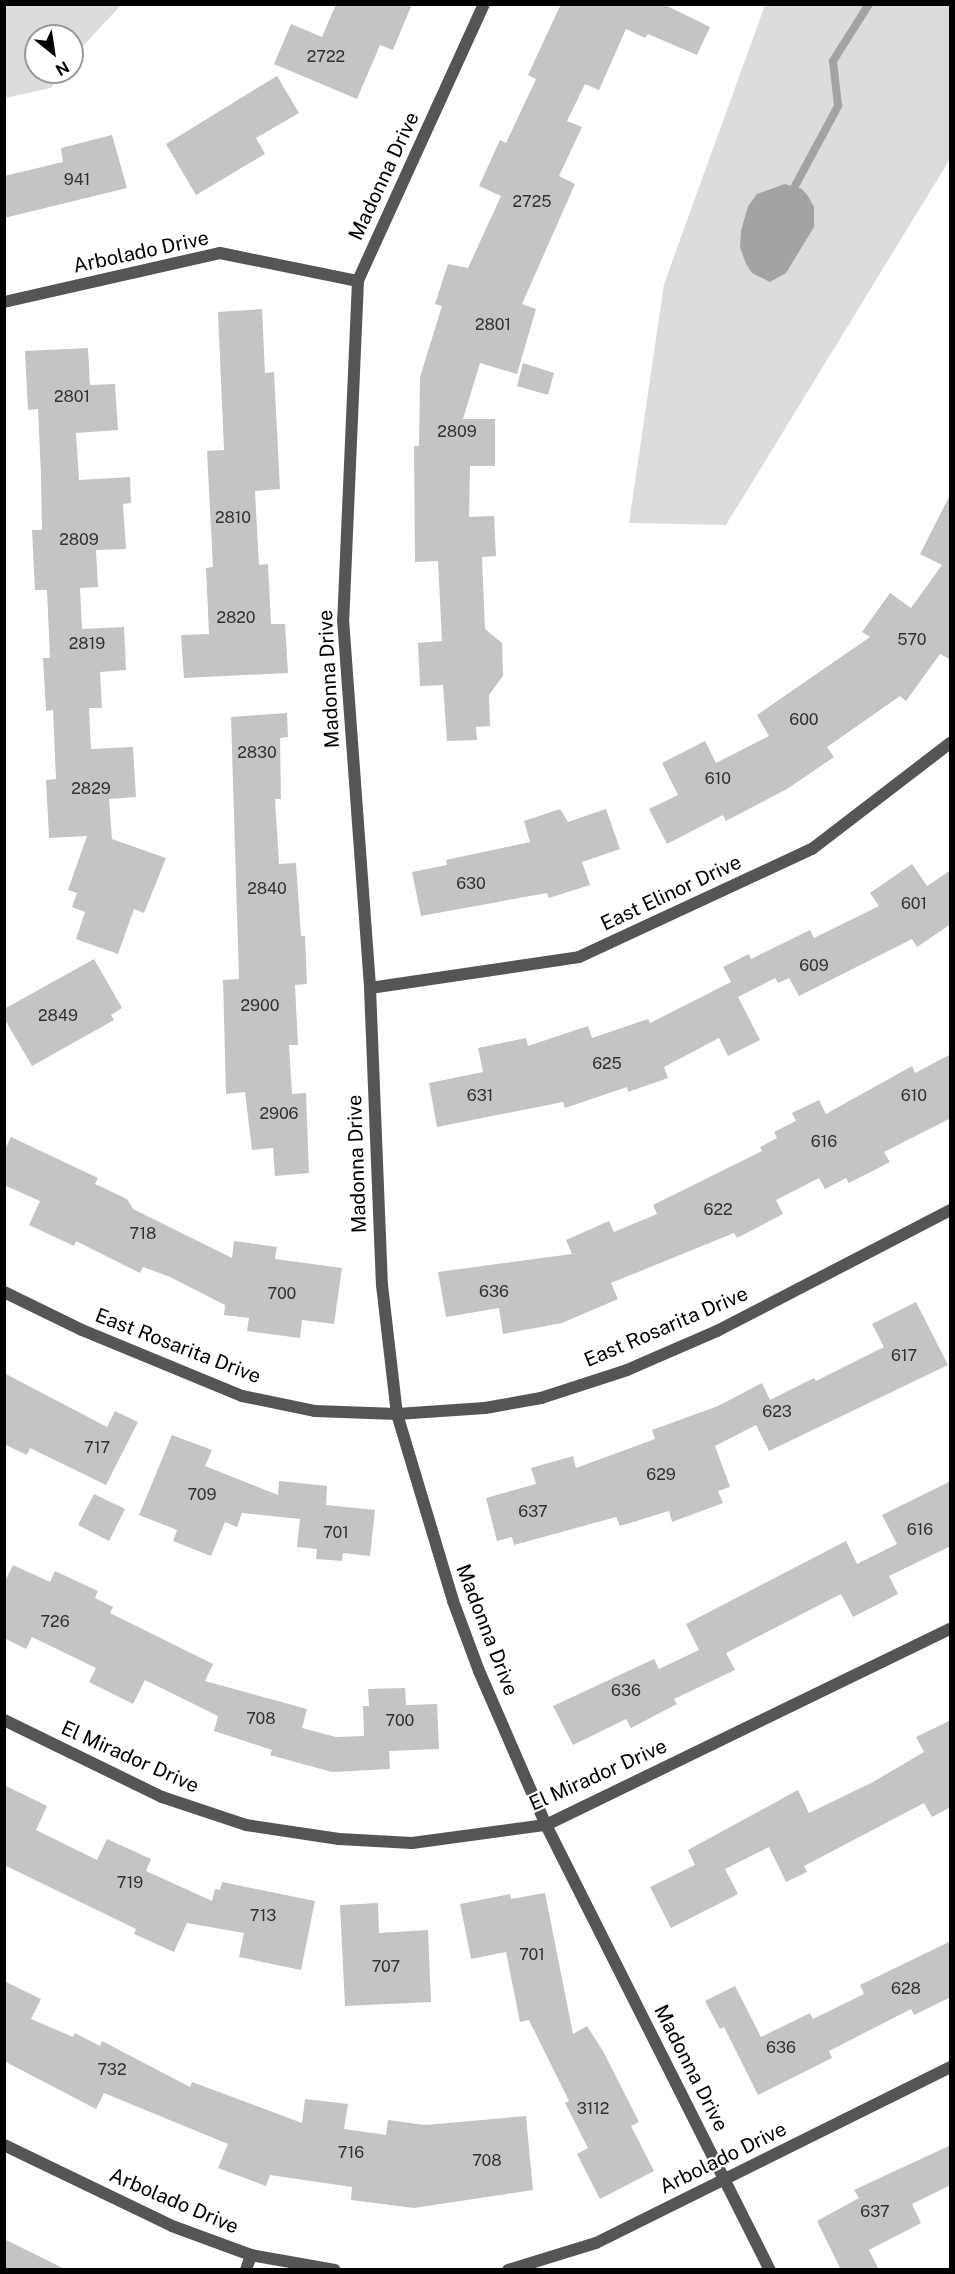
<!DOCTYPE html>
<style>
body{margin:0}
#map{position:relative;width:955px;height:2274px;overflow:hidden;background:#fff;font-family:"Public Sans",sans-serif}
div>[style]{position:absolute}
.green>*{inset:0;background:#dcdcdc}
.water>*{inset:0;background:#a3a3a3}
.stream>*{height:8px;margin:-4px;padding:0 4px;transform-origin:4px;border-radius:4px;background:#a3a3a3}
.building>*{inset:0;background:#c4c4c4}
.minor>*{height:12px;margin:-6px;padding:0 6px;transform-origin:6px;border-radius:6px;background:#555}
span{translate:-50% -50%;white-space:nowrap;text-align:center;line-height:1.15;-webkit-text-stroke:4.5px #fff;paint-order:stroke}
.number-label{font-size:16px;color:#313131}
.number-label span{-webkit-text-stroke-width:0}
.street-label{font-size:20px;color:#000}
.frame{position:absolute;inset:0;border:6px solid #000;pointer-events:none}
.north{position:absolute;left:24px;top:24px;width:60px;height:60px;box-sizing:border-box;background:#fff;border:2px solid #999;border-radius:50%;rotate:150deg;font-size:16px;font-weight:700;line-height:24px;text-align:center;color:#000}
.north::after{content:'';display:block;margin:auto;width:21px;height:27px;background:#000;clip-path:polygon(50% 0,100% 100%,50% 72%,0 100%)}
</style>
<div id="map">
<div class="green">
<i style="clip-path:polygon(4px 5px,5px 4px,121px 5px,72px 58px,72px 36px,36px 36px,36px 72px,62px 72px,51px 88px,5px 98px)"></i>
<i style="clip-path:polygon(765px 5px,950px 5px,950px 159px,726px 525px,629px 523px,664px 284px)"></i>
</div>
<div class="water">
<i style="clip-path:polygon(785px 184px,802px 189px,808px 196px,814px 207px,814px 227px,786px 273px,770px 282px,752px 273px,746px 264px,740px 247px,741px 231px,748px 206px,757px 194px)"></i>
</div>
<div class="stream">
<i style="left:795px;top:186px;width:91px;rotate:-61.7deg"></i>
<i style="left:838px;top:106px;width:45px;rotate:-96.3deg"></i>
<i style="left:833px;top:61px;width:67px;rotate:-57.7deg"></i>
</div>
<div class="building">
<i style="clip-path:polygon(336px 4px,412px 4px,393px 50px,380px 45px,357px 99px,274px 64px,291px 24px,322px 37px)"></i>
<i style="clip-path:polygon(561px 4px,663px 4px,710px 27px,697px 55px,648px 34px,645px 38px,626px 29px,599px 90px,585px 84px,567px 121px,582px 127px,559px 176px,575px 184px,522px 304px,536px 309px,517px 374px,480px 363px,463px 419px,495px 419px,495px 466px,470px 466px,469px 517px,494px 516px,496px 556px,482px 557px,485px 629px,502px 643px,503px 676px,489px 695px,490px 726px,476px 727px,477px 740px,447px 741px,443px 685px,420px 686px,418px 643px,442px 641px,438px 561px,415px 562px,414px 446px,419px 446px,420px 377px,442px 306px,435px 304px,448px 264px,468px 268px,501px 196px,479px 186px,500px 140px,506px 143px,536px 79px,528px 75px)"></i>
<i style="clip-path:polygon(277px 76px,299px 113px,256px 138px,265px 154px,196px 195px,166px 144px)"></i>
<i style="clip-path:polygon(112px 135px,127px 188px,4px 218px,4px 176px,63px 162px,61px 148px)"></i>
<i style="clip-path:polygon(262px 309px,265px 373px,274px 372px,280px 489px,255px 491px,259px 565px,268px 564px,271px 624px,285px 624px,288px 673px,184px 678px,181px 635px,209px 634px,206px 568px,213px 567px,207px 451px,224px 450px,218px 312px)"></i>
<i style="clip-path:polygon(88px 348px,90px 385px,115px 384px,118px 430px,76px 433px,79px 480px,130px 477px,131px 503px,123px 504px,126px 549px,96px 550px,98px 587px,80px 588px,82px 629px,124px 627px,126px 670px,100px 672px,102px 708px,89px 708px,91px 749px,133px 747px,136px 797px,109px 799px,112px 839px,166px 858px,144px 913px,134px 909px,118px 954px,76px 939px,85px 912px,72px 907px,77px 893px,68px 890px,87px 836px,49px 838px,46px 780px,56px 779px,53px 710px,46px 711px,43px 658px,50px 658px,47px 590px,35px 590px,32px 530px,42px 530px,41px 476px,38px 409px,28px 410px,25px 351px)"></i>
<i style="clip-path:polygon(523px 363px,554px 373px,548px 395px,517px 386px)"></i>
<i style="clip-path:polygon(951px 493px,951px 660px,940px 654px,906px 701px,900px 696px,827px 747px,834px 757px,787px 789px,726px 821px,723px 815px,667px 844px,649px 809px,678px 795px,662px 763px,705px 741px,716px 763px,769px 736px,757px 715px,870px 637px,862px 632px,890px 593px,911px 608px,942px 565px,920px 554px)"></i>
<i style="clip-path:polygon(287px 713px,288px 737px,280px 738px,281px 799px,275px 799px,279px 864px,296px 863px,301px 936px,305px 936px,307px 984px,295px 985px,298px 1045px,289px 1045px,292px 1094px,306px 1093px,309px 1173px,275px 1176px,273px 1148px,252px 1150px,245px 1092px,226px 1094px,223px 980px,239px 979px,231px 717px)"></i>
<i style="clip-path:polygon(560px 809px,568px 822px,606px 809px,620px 849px,582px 862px,590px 885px,549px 898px,547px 893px,421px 916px,412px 872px,447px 865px,446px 860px,530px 842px,524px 821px)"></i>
<i style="clip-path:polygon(912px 864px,927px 886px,951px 870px,951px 924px,917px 947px,912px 939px,799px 996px,789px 978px,778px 983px,775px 978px,738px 997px,760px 1040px,728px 1056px,719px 1038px,664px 1067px,668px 1078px,628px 1092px,627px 1087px,565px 1108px,563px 1102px,437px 1127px,429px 1083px,483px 1072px,478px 1048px,526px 1038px,528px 1046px,588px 1026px,592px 1038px,648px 1019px,650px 1023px,731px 982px,723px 967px,749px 954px,751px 959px,810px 930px,814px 938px,879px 906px,870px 893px)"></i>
<i style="clip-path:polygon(94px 959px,122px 1008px,111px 1015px,114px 1020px,32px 1066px,4px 1018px,4px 1009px)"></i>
<i style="clip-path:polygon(951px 1054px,951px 1118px,884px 1152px,890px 1162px,849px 1183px,846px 1178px,825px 1189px,819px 1178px,776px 1200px,783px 1214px,737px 1238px,734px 1233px,611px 1283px,618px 1299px,562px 1323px,503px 1334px,499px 1308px,446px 1317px,438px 1272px,572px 1254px,566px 1240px,609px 1221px,614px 1232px,657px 1214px,653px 1205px,762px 1151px,760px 1147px,777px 1138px,774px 1132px,796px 1121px,792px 1113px,819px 1100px,826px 1114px,912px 1066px,915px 1073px)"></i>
<i style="clip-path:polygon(11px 1137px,98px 1178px,95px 1184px,127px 1199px,133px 1209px,232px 1258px,234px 1241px,277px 1247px,275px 1259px,342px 1268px,334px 1324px,302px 1320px,300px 1338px,247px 1331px,249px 1318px,224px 1315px,225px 1305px,170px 1277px,143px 1267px,140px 1273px,76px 1241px,74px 1246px,29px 1225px,40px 1201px,4px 1185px,4px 1151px)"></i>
<i style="clip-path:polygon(916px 1302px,948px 1365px,769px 1451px,756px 1425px,715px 1446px,730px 1487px,718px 1491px,723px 1503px,672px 1522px,669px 1511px,620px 1526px,616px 1517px,514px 1545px,512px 1537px,497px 1541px,486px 1498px,536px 1484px,531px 1468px,573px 1456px,576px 1468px,655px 1439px,652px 1430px,718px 1406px,762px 1383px,770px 1400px,814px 1378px,816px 1381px,884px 1347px,872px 1324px)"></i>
<i style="clip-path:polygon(4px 1373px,107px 1427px,115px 1411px,138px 1422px,106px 1485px,30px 1448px,27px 1455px,4px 1444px)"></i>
<i style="clip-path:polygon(172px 1435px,212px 1450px,205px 1466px,278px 1495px,279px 1481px,327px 1486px,326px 1505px,375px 1510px,370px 1556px,343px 1553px,342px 1561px,316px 1559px,317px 1549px,297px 1547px,300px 1519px,242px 1513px,237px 1527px,225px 1522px,211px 1556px,173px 1541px,177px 1530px,139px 1515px)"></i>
<i style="clip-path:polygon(951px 1481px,951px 1546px,889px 1576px,898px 1594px,853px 1617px,841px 1594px,726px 1653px,735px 1670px,674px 1699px,677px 1704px,631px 1728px,626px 1719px,573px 1745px,553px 1706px,654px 1659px,659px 1669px,699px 1650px,686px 1624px,846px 1541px,857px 1564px,897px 1544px,882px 1515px)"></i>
<i style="clip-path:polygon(94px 1494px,125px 1509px,109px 1541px,78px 1525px)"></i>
<i style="clip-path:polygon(13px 1565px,50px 1582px,55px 1571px,98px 1591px,95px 1598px,113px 1607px,110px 1613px,213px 1664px,205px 1681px,307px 1709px,302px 1728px,336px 1737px,364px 1736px,363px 1706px,369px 1706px,368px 1689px,405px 1688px,406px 1705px,437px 1704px,439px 1749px,389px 1751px,390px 1769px,332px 1772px,270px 1755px,272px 1750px,214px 1731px,218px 1716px,145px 1680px,133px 1704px,89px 1682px,96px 1668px,32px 1637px,26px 1649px,4px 1638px,4px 1583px)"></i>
<i style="clip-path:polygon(951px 1720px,951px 1807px,932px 1817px,924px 1803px,804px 1866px,807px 1872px,786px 1882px,769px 1847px,725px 1869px,738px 1894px,671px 1928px,650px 1887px,695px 1865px,688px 1850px,798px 1790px,809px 1813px,873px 1782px,924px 1752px,916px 1737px)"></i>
<i style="clip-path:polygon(4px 1785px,47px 1806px,36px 1830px,97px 1860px,107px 1839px,151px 1859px,146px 1871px,212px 1901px,215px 1889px,220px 1890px,222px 1882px,315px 1901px,301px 1970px,239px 1957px,244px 1933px,187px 1923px,174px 1952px,134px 1934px,136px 1929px,4px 1865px)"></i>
<i style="clip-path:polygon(545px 1893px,573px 2034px,587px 2026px,603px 2051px,639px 2122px,631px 2126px,654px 2171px,600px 2199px,577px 2154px,588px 2148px,565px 2103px,569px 2101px,529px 2020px,520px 2022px,506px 1952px,471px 1959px,460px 1904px,510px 1894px,511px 1899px)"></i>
<i style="clip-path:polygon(378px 1903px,379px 1933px,428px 1930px,431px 2002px,345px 2006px,340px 1905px)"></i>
<i style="clip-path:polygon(951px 1941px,951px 1997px,914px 2015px,911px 2009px,829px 2051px,832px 2058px,758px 2095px,724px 2027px,720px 2029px,705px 2001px,735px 1986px,761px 2037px,810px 2013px,813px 2019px,864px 1994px,860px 1985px)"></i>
<i style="clip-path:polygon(4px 1981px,41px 1999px,31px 2019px,73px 2037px,75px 2033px,100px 2046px,102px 2041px,190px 2087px,192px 2082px,302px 2123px,305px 2099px,348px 2104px,344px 2129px,386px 2135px,388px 2120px,425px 2125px,526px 2116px,533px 2190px,414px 2208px,351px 2200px,352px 2187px,270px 2175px,266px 2186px,218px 2168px,228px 2144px,104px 2093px,96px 2109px,4px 2061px)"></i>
<i style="clip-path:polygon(951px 2145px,951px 2185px,912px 2204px,921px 2223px,869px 2250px,879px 2270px,841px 2270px,817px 2221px,859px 2198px,854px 2190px)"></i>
<i style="clip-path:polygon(4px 2239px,67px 2270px,4px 2270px)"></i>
</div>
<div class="minor">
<i style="left:484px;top:4px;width:304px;rotate:114.5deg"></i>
<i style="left:358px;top:281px;width:338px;rotate:92.5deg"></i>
<i style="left:343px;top:619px;width:370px;rotate:85.8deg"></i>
<i style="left:370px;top:988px;width:297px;rotate:87.7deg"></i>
<i style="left:382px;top:1285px;width:130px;rotate:83.4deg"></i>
<i style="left:397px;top:1414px;width:195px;rotate:73.3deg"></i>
<i style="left:453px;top:1601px;width:75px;rotate:69.6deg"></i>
<i style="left:479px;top:1671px;width:168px;rotate:66.5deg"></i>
<i style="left:546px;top:1825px;width:498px;rotate:63.3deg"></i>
<i style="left:4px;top:302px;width:221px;rotate:-12.8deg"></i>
<i style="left:220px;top:253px;width:141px;rotate:11.5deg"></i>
<i style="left:370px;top:988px;width:211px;rotate:-8.4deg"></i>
<i style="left:579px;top:957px;width:257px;rotate:-24.9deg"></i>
<i style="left:812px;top:849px;width:174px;rotate:-37.5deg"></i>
<i style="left:4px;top:1292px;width:87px;rotate:26deg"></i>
<i style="left:82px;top:1330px;width:173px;rotate:22.4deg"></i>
<i style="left:242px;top:1396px;width:75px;rotate:11.6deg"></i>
<i style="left:315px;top:1411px;width:82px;rotate:2.1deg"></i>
<i style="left:397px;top:1414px;width:88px;rotate:-3.9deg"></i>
<i style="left:485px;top:1408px;width:57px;rotate:-10.1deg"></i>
<i style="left:541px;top:1398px;width:90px;rotate:-18deg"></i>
<i style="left:627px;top:1370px;width:98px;rotate:-23.4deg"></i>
<i style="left:717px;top:1331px;width:263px;rotate:-27.4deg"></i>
<i style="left:4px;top:1720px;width:176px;rotate:26deg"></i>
<i style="left:162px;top:1797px;width:89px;rotate:18.4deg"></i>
<i style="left:246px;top:1825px;width:94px;rotate:8.6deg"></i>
<i style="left:339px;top:1839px;width:73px;rotate:3.1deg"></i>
<i style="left:412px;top:1843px;width:135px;rotate:-7.7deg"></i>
<i style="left:546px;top:1825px;width:449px;rotate:-25.9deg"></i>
<i style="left:4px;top:2145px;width:187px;rotate:25.7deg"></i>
<i style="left:172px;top:2226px;width:84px;rotate:20.2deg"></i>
<i style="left:251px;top:2255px;width:85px;rotate:10.1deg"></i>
<i style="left:246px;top:2270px;width:16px;rotate:-72deg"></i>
<i style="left:508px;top:2270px;width:92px;rotate:-17.1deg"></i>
<i style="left:596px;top:2243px;width:395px;rotate:-26.4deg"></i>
</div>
<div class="number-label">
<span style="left:326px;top:57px">2722</span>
<span style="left:77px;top:180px">941</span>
<span style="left:532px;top:202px">2725</span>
<span style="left:493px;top:325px">2801</span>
<span style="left:72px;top:397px">2801</span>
<span style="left:457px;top:432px">2809</span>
<span style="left:233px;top:518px">2810</span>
<span style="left:79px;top:540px">2809</span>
<span style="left:236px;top:618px">2820</span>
<span style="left:912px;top:640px">570</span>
<span style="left:87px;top:644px">2819</span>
<span style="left:804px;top:720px">600</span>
<span style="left:257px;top:753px">2830</span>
<span style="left:718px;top:779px">610</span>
<span style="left:91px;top:789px">2829</span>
<span style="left:471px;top:884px">630</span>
<span style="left:267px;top:889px">2840</span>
<span style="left:914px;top:904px">601</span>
<span style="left:814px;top:966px">609</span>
<span style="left:260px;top:1006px">2900</span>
<span style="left:58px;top:1016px">2849</span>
<span style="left:607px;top:1064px">625</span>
<span style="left:480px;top:1096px">631</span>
<span style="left:914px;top:1096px">610</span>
<span style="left:279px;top:1114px">2906</span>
<span style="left:824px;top:1142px">616</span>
<span style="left:718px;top:1210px">622</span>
<span style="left:143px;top:1234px">718</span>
<span style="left:494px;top:1292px">636</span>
<span style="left:282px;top:1294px">700</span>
<span style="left:904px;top:1356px">617</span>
<span style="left:777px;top:1412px">623</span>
<span style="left:97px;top:1448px">717</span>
<span style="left:661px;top:1475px">629</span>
<span style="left:202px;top:1495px">709</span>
<span style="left:533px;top:1512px">637</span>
<span style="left:920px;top:1530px">616</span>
<span style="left:336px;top:1533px">701</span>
<span style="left:55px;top:1622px">726</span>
<span style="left:626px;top:1691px">636</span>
<span style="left:261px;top:1719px">708</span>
<span style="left:400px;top:1721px">700</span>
<span style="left:130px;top:1883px">719</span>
<span style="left:263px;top:1916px">713</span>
<span style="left:532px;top:1955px">701</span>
<span style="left:386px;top:1967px">707</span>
<span style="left:906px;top:1989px">628</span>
<span style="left:781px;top:2048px">636</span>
<span style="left:112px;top:2070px">732</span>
<span style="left:593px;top:2109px">3112</span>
<span style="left:351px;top:2153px">716</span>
<span style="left:487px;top:2161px">708</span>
<span style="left:875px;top:2212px">637</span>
</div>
<div class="street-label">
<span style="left:384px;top:176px;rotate:-65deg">Madonna Drive</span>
<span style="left:141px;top:252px;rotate:-12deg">Arbolado Drive</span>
<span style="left:329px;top:679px;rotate:-93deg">Madonna Drive</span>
<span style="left:671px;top:893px;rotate:-25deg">East Elinor Drive</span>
<span style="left:357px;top:1164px;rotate:-92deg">Madonna Drive</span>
<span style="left:666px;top:1327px;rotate:-23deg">East Rosarita Drive</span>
<span style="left:178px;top:1346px;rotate:21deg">East Rosarita Drive</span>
<span style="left:487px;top:1630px;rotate:69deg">Madonna Drive</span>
<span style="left:130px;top:1757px;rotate:24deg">El Mirador Drive</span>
<span style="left:598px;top:1775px;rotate:-24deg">El Mirador Drive</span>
<span style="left:691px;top:2068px;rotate:63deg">Madonna Drive</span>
<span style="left:723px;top:2158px;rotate:-26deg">Arbolado Drive</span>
<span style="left:174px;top:2201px;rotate:23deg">Arbolado Drive</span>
</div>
<div class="frame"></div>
<div class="north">N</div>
</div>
